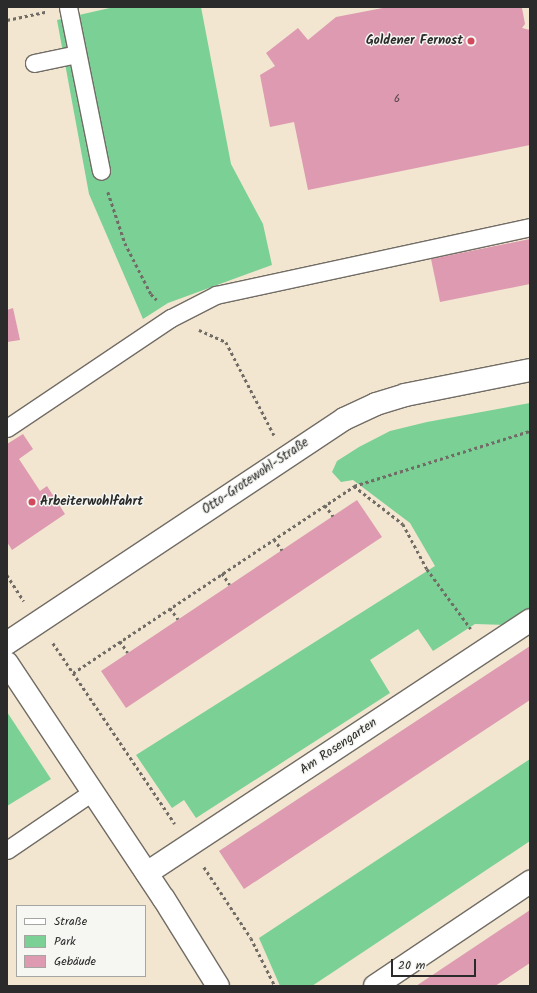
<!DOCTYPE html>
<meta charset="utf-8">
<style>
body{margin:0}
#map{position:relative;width:537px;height:993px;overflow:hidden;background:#f2e6d0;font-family:Kalam,sans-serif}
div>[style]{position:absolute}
.green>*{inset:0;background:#7ad095}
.building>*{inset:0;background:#dd9ab1}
.path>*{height:2.5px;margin-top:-1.25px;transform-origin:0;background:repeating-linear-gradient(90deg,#716c65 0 3px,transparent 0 6px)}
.roads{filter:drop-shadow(1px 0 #716c65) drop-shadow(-1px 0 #716c65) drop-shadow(0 1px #716c65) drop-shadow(0 -1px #716c65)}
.service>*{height:17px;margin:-8.5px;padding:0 8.5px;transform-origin:8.5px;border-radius:8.5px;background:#fff}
.minor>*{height:22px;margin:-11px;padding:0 11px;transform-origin:11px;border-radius:11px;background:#fff}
.dots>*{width:11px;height:11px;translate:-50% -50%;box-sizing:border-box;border:2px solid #f6f6f2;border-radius:50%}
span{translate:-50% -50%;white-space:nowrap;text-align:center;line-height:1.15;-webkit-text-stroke:3px #f6f6f2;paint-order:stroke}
.number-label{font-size:11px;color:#58474c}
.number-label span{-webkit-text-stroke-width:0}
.poi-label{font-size:13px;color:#2b2b2b;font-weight:700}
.right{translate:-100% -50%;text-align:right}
.left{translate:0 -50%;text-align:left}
.street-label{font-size:13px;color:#2b2b2b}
.frame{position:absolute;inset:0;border:8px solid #2b2b2b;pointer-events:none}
.legend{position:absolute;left:16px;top:905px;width:130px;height:72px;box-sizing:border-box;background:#f6f6f2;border:1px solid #a5a5a2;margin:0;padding:5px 7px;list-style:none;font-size:12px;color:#2b2b2b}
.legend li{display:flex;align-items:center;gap:8px;height:20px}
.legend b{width:20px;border:1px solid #a5a5a2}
.scale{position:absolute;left:391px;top:959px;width:85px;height:18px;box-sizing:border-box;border:2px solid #2b2b2b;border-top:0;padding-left:5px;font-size:12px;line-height:14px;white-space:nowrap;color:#2b2b2b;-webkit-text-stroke:3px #f6f6f2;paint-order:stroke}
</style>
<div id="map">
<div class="green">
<i style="clip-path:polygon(114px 7px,201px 7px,231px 164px,263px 224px,272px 265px,168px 303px,143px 319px,89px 194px,57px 20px)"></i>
<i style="clip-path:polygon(530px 403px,530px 611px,507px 625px,475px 624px,433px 651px,418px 629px,370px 660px,390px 693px,196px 818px,184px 800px,172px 808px,136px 755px,435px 566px,410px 523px,353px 480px,341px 482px,332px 472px,337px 461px,359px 447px,390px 431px,427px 422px)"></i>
<i style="clip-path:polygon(7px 712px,51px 779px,7px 806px)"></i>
<i style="clip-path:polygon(530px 759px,530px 841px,312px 986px,280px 986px,259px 938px)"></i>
</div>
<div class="building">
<i style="clip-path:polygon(388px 7px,522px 8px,525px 24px,522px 28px,530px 30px,530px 145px,308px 190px,294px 122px,270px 127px,260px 75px,275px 66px,266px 53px,298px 28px,308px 40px,336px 17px)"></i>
<i style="clip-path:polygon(530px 239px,530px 284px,440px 302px,431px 259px)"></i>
<i style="clip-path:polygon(13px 308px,20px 340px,7px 342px,7px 310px)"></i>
<i style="clip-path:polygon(23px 434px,33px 449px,19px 459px,40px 491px,47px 486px,65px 514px,12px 550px,7px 542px,7px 444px)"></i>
<i style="clip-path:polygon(357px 500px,382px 537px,126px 708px,101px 671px)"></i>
<i style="clip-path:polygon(530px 646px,530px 700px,244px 889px,219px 851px)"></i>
<i style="clip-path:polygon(530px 910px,530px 963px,495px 986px,416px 986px)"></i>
</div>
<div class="path">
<i style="left:7px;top:20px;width:40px;rotate:-12deg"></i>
<i style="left:108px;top:192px;width:54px;rotate:71.6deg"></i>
<i style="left:125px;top:243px;width:57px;rotate:63deg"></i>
<i style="left:151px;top:294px;width:8px;rotate:45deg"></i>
<i style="left:199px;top:330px;width:30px;rotate:24deg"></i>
<i style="left:226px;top:342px;width:105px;rotate:62.7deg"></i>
<i style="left:354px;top:486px;width:184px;rotate:-17.4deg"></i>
<i style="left:325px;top:505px;width:14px;rotate:54deg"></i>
<i style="left:274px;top:539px;width:14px;rotate:54deg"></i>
<i style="left:222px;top:573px;width:14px;rotate:56deg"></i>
<i style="left:7px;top:575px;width:31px;rotate:57deg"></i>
<i style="left:170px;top:608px;width:14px;rotate:54deg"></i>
<i style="left:120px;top:641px;width:14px;rotate:56deg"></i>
<i style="left:53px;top:643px;width:218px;rotate:56deg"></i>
<i style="left:73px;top:673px;width:338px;rotate:-33.6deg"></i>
<i style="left:354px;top:486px;width:62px;rotate:37.8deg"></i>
<i style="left:403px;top:524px;width:51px;rotate:61.9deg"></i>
<i style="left:427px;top:569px;width:74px;rotate:53.7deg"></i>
<i style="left:204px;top:867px;width:85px;rotate:56.5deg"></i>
<i style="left:251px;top:938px;width:54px;rotate:63.4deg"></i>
</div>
<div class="roads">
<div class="service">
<i style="left:68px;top:7px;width:167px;rotate:78.6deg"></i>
<i style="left:34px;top:63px;width:44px;rotate:-11.8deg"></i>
<i style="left:7px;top:428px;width:197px;rotate:-33.9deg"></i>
<i style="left:171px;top:318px;width:51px;rotate:-27.1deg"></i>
<i style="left:216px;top:295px;width:321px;rotate:-12.2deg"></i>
<i style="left:7px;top:850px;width:103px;rotate:-34.3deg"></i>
</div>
<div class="minor">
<i style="left:7px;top:643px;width:405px;rotate:-33.6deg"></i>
<i style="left:344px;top:419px;width:35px;rotate:-25deg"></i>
<i style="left:376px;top:404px;width:30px;rotate:-17deg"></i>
<i style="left:405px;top:395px;width:127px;rotate:-11.3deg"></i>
<i style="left:7px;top:663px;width:283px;rotate:56.4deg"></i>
<i style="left:164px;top:899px;width:102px;rotate:58.2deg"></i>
<i style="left:147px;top:873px;width:459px;rotate:-33.4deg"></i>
<i style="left:375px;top:986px;width:187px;rotate:-33.9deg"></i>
</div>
</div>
<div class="dots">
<i style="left:471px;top:41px;background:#d1495b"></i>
<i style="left:32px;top:502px;background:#d1495b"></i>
</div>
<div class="number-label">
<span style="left:397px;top:99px">6</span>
</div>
<div class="poi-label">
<span class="right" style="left:463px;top:41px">Goldener Fernost</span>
<span class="left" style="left:40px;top:502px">Arbeiterwohlfahrt</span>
</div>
<div class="street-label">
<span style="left:256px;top:477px;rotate:-34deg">Otto-Grotewohl-Straße</span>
<span style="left:339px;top:747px;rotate:-34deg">Am Rosengarten</span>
</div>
<div class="frame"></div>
<ul class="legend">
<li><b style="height:5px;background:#fff"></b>Straße</li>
<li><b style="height:11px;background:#7ad095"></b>Park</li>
<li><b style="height:11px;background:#dd9ab1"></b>Gebäude</li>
</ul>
<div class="scale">20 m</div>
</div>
